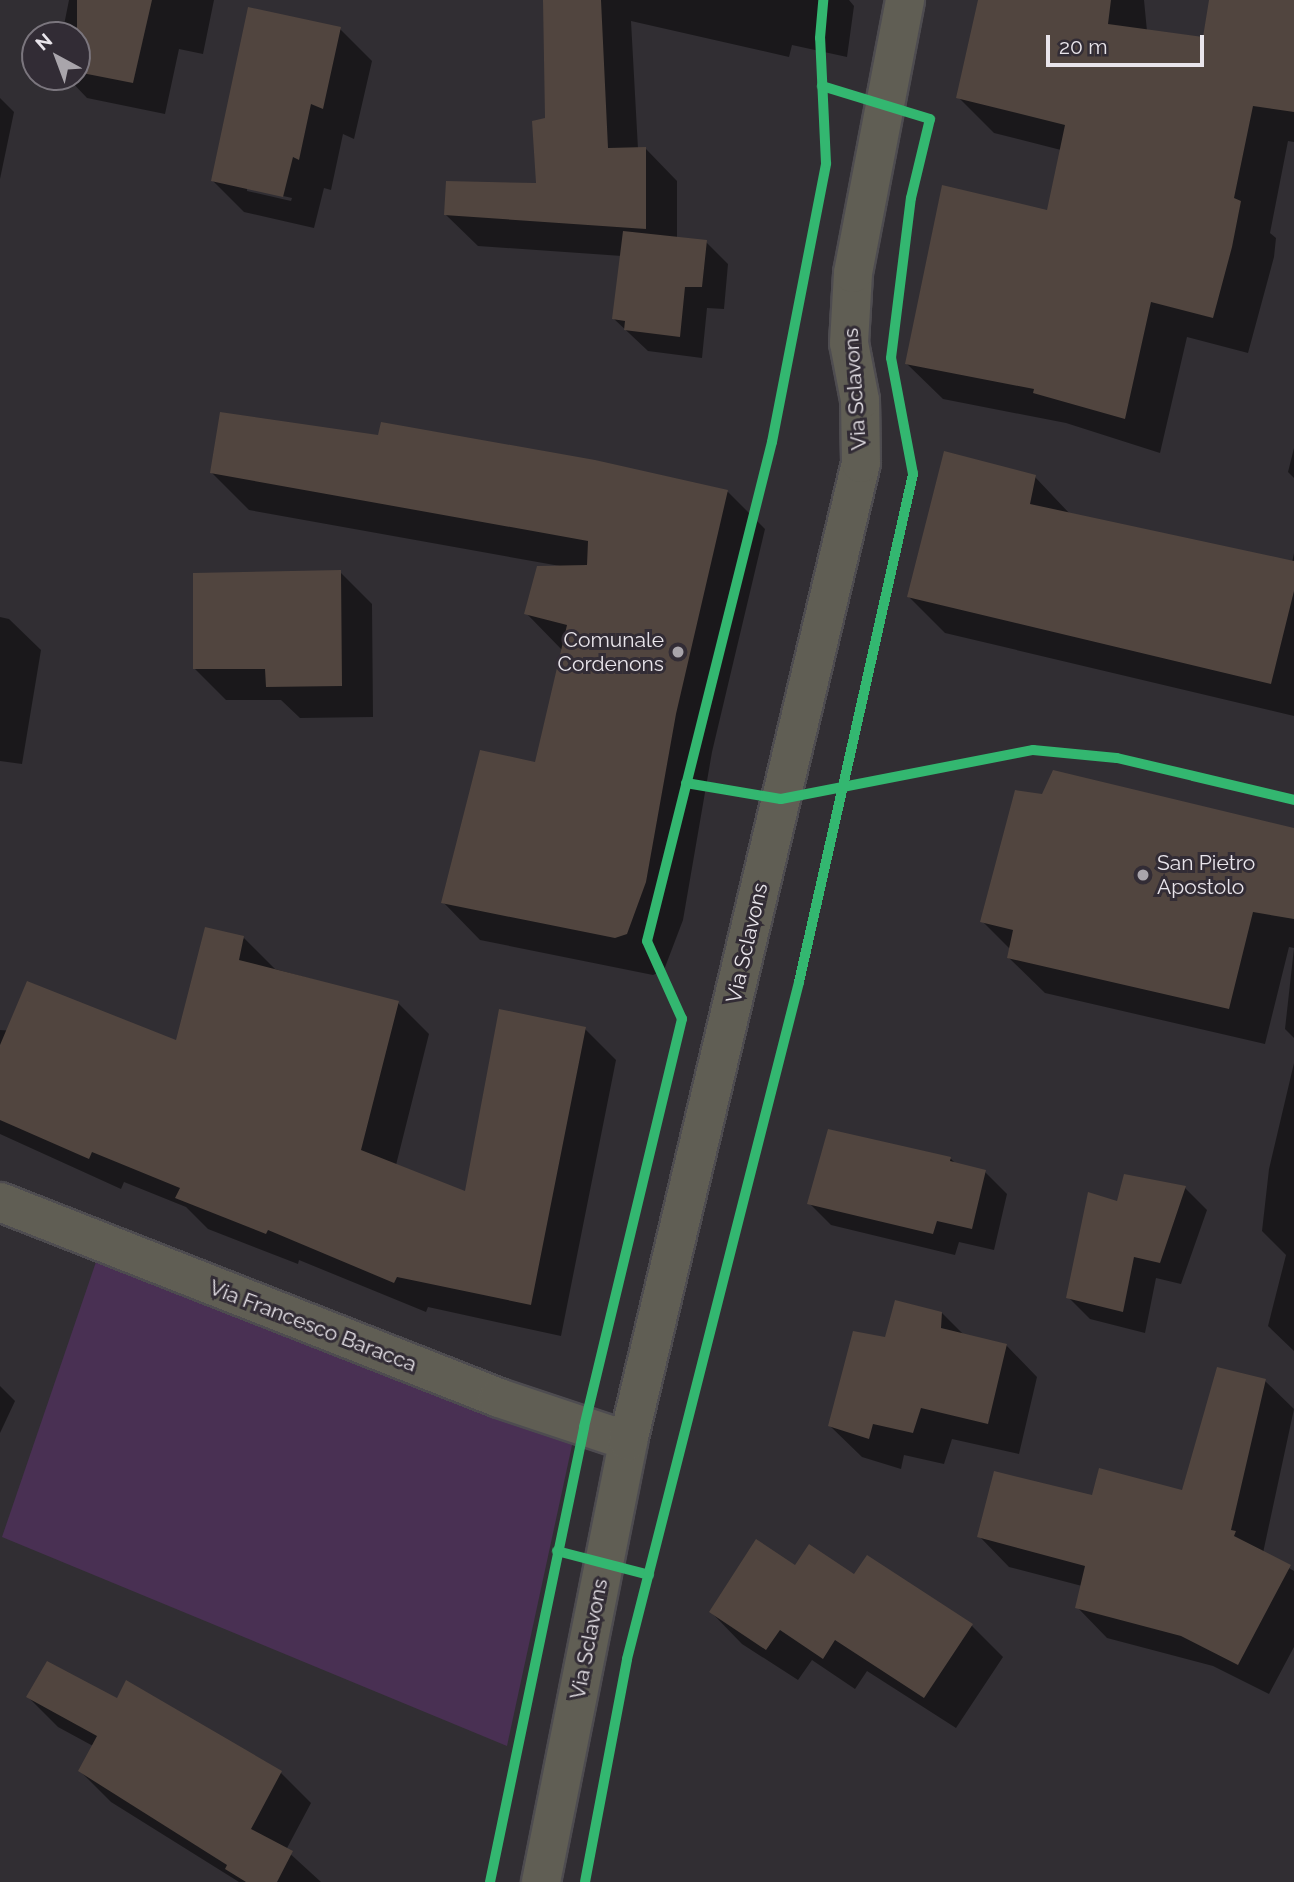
<!DOCTYPE html>
<style>
body{margin:0}
#map{position:relative;width:1294px;height:1882px;overflow:hidden;background:#312e33;font-family:Raleway,sans-serif}
div>[style]{position:absolute}
.green>*{inset:0;background:#493053}
.shadow>*{inset:0;background:#0007}
.building>*{inset:0;background:#51453f}
.roads{filter:drop-shadow(2px 0 #4e4c50) drop-shadow(-2px 0 #4e4c50) drop-shadow(0 2px #4e4c50) drop-shadow(0 -2px #4e4c50)}
.minor>*{height:38px;margin:-19px;padding:0 19px;transform-origin:19px;border-radius:19px;background:#605e54}
.cycleway>*{height:10px;margin:-5px;padding:0 5px;transform-origin:5px;border-radius:5px;background:#33b770}
.dots>*{width:19px;height:19px;translate:-50% -50%;box-sizing:border-box;border:4px solid #322c35;border-radius:50%}
span{translate:-50% -50%;white-space:nowrap;text-align:center;line-height:1.15;-webkit-text-stroke:6px #322c35;paint-order:stroke}
.street-label{font-size:21px;color:#e9e5eb}
.poi-label{font-size:21px;color:#e9e5eb}
.right{translate:-100% -50%;text-align:right}
.left{translate:0 -50%;text-align:left}
.north{position:absolute;left:21px;top:21px;width:70px;height:70px;box-sizing:border-box;background:#322c35;border:2px solid #7b767e;border-radius:50%;rotate:319deg;font-size:19px;font-weight:700;line-height:28px;text-align:center;color:#e9e5eb}
.north::after{content:'';display:block;margin:auto;width:24px;height:32px;background:#a9a5ab;clip-path:polygon(50% 0,100% 100%,50% 72%,0 100%)}
.scale{position:absolute;left:1046px;top:35px;width:158px;height:32px;box-sizing:border-box;border:4px solid #e9e5eb;border-top:0;padding-left:9px;font-size:21px;line-height:24px;white-space:nowrap;color:#e9e5eb;-webkit-text-stroke:5px #322c35;paint-order:stroke}
</style>
<div id="map">
<div class="green">
<i style="clip-path:polygon(97px 1259px,574px 1436px,507px 1746px,2px 1537px)"></i>
</div>
<div class="shadow">
<i style="clip-path:polygon(69px 0,214px 0,203px 54px,179px 49px,165px 114px,87px 98px,67px 77px,77px 77px,77px 35px,62px 35px)"></i>
<i style="clip-path:polygon(568px 0,849px 0,854px 6px,847px 57px,792px 45px,789px 57px,631px 21px,638px 149px,646px 149px,677px 181px,677px 239px,706px 242px,728px 264px,724px 309px,707px 308px,702px 358px,648px 351px,613px 318px,622px 256px,478px 246px,446px 215px,538px 184px)"></i>
<i style="clip-path:polygon(980px 0,1144px 0,1147px 31px,1204px 39px,1211px 0,1294px 0,1294px 142px,1288px 141px,1270px 233px,1276px 238px,1274px 257px,1248px 353px,1187px 337px,1160px 453px,1066px 423px,943px 399px,907px 364px,1048px 212px,1061px 150px,994px 133px,958px 97px)"></i>
<i style="clip-path:polygon(evenodd,340px 29px,372px 61px,354px 139px,343px 134px,331px 190px,324px 188px,314px 228px,244px 212px,213px 181px,340px 29px,247px 188px,292px 198px,291px 201px,247px 191px,247px 188px)"></i>
<i style="clip-path:polygon(0 98px,14px 112px,0 179px)"></i>
<i style="clip-path:polygon(1294px 448px,1294px 478px,1288px 472px)"></i>
<i style="clip-path:polygon(212px 473px,728px 492px,765px 529px,712px 752px,683px 920px,664px 970px,653px 975px,480px 940px,443px 902px,536px 764px,563px 651px,526px 613px,560px 566px,249px 510px)"></i>
<i style="clip-path:polygon(1035px 477px,1070px 514px,1292px 563px,1294px 553px,1294px 716px,945px 633px,909px 597px)"></i>
<i style="clip-path:polygon(340px 572px,372px 604px,373px 717px,300px 718px,281px 700px,226px 700px,194px 668px)"></i>
<i style="clip-path:polygon(0 617px,9px 619px,41px 650px,22px 764px,0 761px)"></i>
<i style="clip-path:polygon(1294px 830px,1294px 948px,1289px 947px,1265px 1044px,1045px 993px,1009px 958px,1011px 950px,982px 921px)"></i>
<i style="clip-path:polygon(244px 938px,275px 969px,398px 1003px,429px 1034px,396px 1165px,466px 1193px,585px 1029px,616px 1060px,561px 1336px,428px 1307px,426px 1312px,299px 1260px,298px 1264px,208px 1229px,186px 1207px,124px 1182px,121px 1189px,0 1134px,0 1030px,178px 1042px)"></i>
<i style="clip-path:polygon(1294px 948px,1294px 1038px,1285px 1029px)"></i>
<i style="clip-path:polygon(1294px 1063px,1294px 1351px,1268px 1326px,1286px 1255px,1262px 1231px,1269px 1169px)"></i>
<i style="clip-path:polygon(829px 1131px,951px 1159px,957px 1165px,985px 1172px,1007px 1194px,994px 1250px,959px 1242px,955px 1255px,831px 1225px,809px 1203px)"></i>
<i style="clip-path:polygon(1185px 1188px,1207px 1210px,1181px 1284px,1156px 1278px,1145px 1333px,1090px 1319px,1068px 1297px,1119px 1204px)"></i>
<i style="clip-path:polygon(942px 1313px,964px 1335px,1006px 1345px,1037px 1377px,1019px 1454px,952px 1439px,944px 1464px,904px 1455px,901px 1469px,862px 1457px,830px 1426px,887px 1339px)"></i>
<i style="clip-path:polygon(1265px 1381px,1294px 1409px,1263px 1553px,1294px 1571px,1294px 1647px,1269px 1694px,1213px 1666px,1107px 1638px,1077px 1607px,1082px 1586px,1009px 1567px,979px 1536px,1094px 1497px,1183px 1492px)"></i>
<i style="clip-path:polygon(0 1386px,15px 1401px,0 1433px)"></i>
<i style="clip-path:polygon(796px 1567px,972px 1626px,1003px 1657px,956px 1728px,867px 1671px,855px 1689px,812px 1660px,798px 1680px,742px 1644px,711px 1612px)"></i>
<i style="clip-path:polygon(28px 1697px,118px 1700px,280px 1772px,311px 1803px,286px 1850px,321px 1882px,239px 1882px,111px 1802px,80px 1771px,93px 1746px,58px 1727px)"></i>
</div>
<div class="building">
<i style="clip-path:polygon(77px 0,152px 0,133px 83px,77px 72px)"></i>
<i style="clip-path:polygon(543px 0,601px 0,608px 148px,646px 147px,646px 229px,444px 215px,446px 181px,536px 183px,532px 121px,545px 118px)"></i>
<i style="clip-path:polygon(978px 0,1111px 0,1108px 24px,1203px 37px,1209px 0,1294px 0,1294px 112px,1253px 106px,1234px 198px,1241px 201px,1232px 247px,1213px 318px,1151px 302px,1125px 419px,1033px 393px,1034px 389px,905px 364px,942px 185px,1047px 210px,1065px 125px,956px 98px)"></i>
<i style="clip-path:polygon(248px 7px,341px 27px,323px 109px,311px 104px,299px 160px,293px 157px,283px 197px,211px 181px)"></i>
<i style="clip-path:polygon(623px 231px,707px 240px,702px 287px,685px 287px,680px 337px,624px 330px,625px 321px,612px 319px)"></i>
<i style="clip-path:polygon(220px 412px,378px 435px,381px 422px,595px 460px,728px 490px,676px 714px,646px 882px,627px 934px,615px 938px,441px 903px,480px 750px,535px 762px,567px 625px,524px 614px,537px 566px,587px 565px,588px 541px,210px 473px)"></i>
<i style="clip-path:polygon(944px 451px,1036px 475px,1030px 504px,1294px 561px,1294px 591px,1271px 684px,907px 597px)"></i>
<i style="clip-path:polygon(341px 570px,342px 686px,266px 687px,265px 669px,193px 669px,193px 573px)"></i>
<i style="clip-path:polygon(1053px 770px,1294px 828px,1294px 919px,1253px 912px,1229px 1009px,1007px 958px,1013px 930px,980px 922px,1015px 790px,1042px 794px)"></i>
<i style="clip-path:polygon(205px 927px,244px 936px,239px 960px,399px 1001px,361px 1150px,465px 1191px,499px 1009px,586px 1027px,531px 1305px,397px 1277px,394px 1283px,268px 1230px,266px 1234px,175px 1198px,180px 1188px,92px 1152px,89px 1159px,0 1120px,0 1045px,27px 981px,176px 1040px)"></i>
<i style="clip-path:polygon(828px 1129px,951px 1157px,950px 1161px,986px 1170px,972px 1229px,937px 1221px,933px 1234px,807px 1204px)"></i>
<i style="clip-path:polygon(1124px 1174px,1186px 1186px,1160px 1263px,1134px 1257px,1123px 1312px,1066px 1298px,1088px 1192px,1117px 1201px)"></i>
<i style="clip-path:polygon(895px 1300px,942px 1312px,941px 1328px,1007px 1344px,988px 1424px,921px 1408px,913px 1433px,873px 1424px,869px 1439px,828px 1426px,853px 1331px,885px 1337px)"></i>
<i style="clip-path:polygon(1217px 1367px,1266px 1379px,1231px 1530px,1236px 1531px,1234px 1536px,1291px 1565px,1238px 1665px,1181px 1636px,1075px 1608px,1085px 1566px,977px 1537px,994px 1471px,1092px 1495px,1099px 1468px,1182px 1490px)"></i>
<i style="clip-path:polygon(756px 1539px,795px 1565px,809px 1544px,854px 1574px,867px 1555px,973px 1624px,924px 1698px,835px 1640px,823px 1659px,780px 1630px,766px 1650px,709px 1612px)"></i>
<i style="clip-path:polygon(47px 1661px,117px 1698px,126px 1680px,282px 1771px,251px 1829px,293px 1851px,277px 1882px,246px 1882px,225px 1869px,227px 1865px,78px 1771px,97px 1736px,26px 1697px)"></i>
</div>
<div class="roads">
<div class="minor">
<i style="left:0;top:1202px;width:536px;rotate:21.44deg"></i>
<i style="left:499px;top:1398px;width:136px;rotate:18.4deg"></i>
<i style="left:541px;top:1882px;width:449px;rotate:-78.8deg"></i>
<i style="left:628px;top:1441px;width:1005px;rotate:-76.6deg"></i>
<i style="left:861px;top:463px;width:63px;rotate:-90.9deg"></i>
<i style="left:860px;top:400px;width:58px;rotate:-100.9deg"></i>
<i style="left:849px;top:343px;width:70px;rotate:-86.7deg"></i>
<i style="left:853px;top:273px;width:278px;rotate:-79.2deg"></i>
</div>
</div>
<div class="cycleway">
<i style="left:686px;top:783px;width:96px;rotate:9.6deg"></i>
<i style="left:781px;top:799px;width:257px;rotate:-11deg"></i>
<i style="left:1033px;top:750px;width:84px;rotate:5.4deg"></i>
<i style="left:1117px;top:758px;width:182px;rotate:13.3deg"></i>
<i style="left:557px;top:1551px;width:95px;rotate:14.6deg"></i>
<i style="left:490px;top:1882px;width:465px;rotate:-78.3deg"></i>
<i style="left:584px;top:1427px;width:420px;rotate:-76.5deg"></i>
<i style="left:682px;top:1019px;width:85px;rotate:-114.2deg"></i>
<i style="left:647px;top:941px;width:514px;rotate:-75.94deg"></i>
<i style="left:772px;top:442px;width:284px;rotate:-79deg"></i>
<i style="left:826px;top:163px;width:125px;rotate:-92.7deg"></i>
<i style="left:820px;top:38px;width:38px;rotate:-85deg"></i>
<i style="left:585px;top:1882px;width:227px;rotate:-79.3deg"></i>
<i style="left:627px;top:1659px;width:699px;rotate:-75.74deg"></i>
<i style="left:799px;top:982px;width:521px;rotate:-77.35deg"></i>
<i style="left:913px;top:474px;width:118px;rotate:-100.7deg"></i>
<i style="left:891px;top:358px;width:161px;rotate:-82.9deg"></i>
<i style="left:911px;top:198px;width:81px;rotate:-76.5deg"></i>
<i style="left:930px;top:119px;width:113px;rotate:-163deg"></i>
</div>
<div class="dots">
<i style="left:678px;top:652px;background:#a9a5ab"></i>
<i style="left:1143px;top:875px;background:#a9a5ab"></i>
</div>
<div class="street-label">
<span style="left:855px;top:389px;rotate:-94deg">Via Sclavons</span>
<span style="left:747px;top:943px;rotate:-77deg">Via Sclavons</span>
<span style="left:313px;top:1326px;rotate:21deg">Via Francesco Baracca</span>
<span style="left:589px;top:1639px;rotate:-79deg">Via Sclavons</span>
</div>
<div class="poi-label">
<span class="right" style="left:664px;top:652px">Comunale<br>Cordenons</span>
<span class="left" style="left:1157px;top:875px">San Pietro<br>Apostolo</span>
</div>
<div class="north">N</div>
<div class="scale">20 m</div>
</div>
